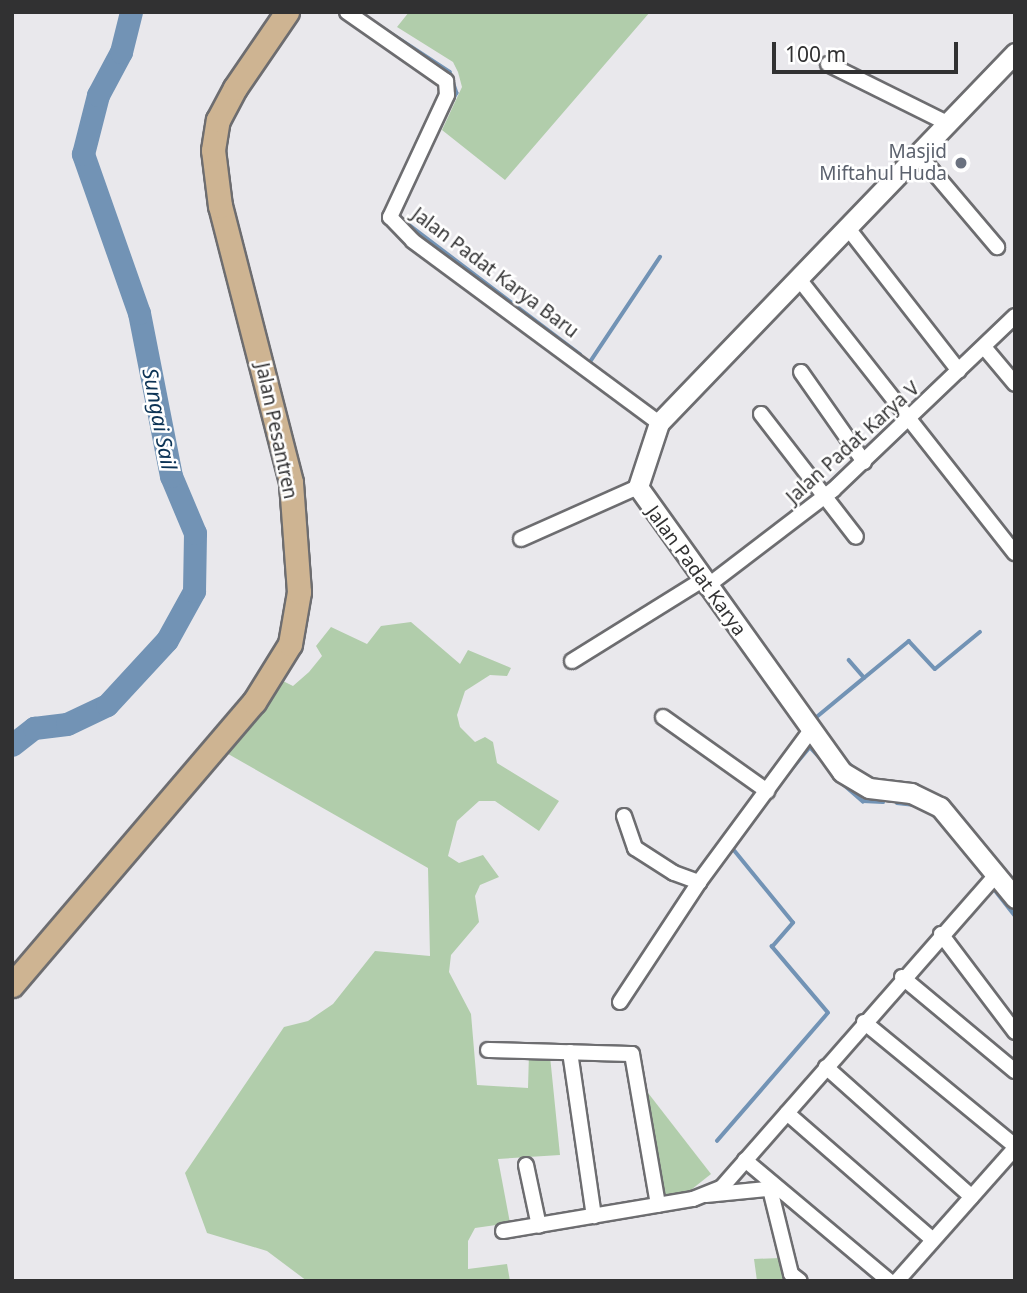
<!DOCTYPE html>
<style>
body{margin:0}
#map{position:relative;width:1027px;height:1293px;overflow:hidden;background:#e9e8ec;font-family:"Noto Sans",sans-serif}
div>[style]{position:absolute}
.green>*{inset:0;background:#b1cdab}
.stream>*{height:3.5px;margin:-1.75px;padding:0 1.75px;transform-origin:1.75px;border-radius:1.75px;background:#7293b5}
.river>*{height:23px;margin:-11.5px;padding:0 11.5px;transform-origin:11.5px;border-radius:11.5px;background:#7293b5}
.roads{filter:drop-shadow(2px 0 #6d6d70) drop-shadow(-2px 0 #6d6d70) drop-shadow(0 2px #6d6d70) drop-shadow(0 -2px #6d6d70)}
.minor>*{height:14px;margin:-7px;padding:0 7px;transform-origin:7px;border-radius:7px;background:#fff}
.tertiary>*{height:19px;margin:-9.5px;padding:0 9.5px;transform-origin:9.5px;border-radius:9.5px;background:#fff}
.primary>*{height:23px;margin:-11.5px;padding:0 11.5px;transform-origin:11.5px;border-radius:11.5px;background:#ceb492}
.dots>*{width:19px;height:19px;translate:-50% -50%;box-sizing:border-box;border:4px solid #fff;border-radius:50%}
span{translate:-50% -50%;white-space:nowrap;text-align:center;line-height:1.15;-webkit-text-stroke:5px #fff;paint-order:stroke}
.worship-label{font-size:19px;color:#5b616d}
.right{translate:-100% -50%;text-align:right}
.street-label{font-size:19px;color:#313132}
.water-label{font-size:21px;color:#0c3355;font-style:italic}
.frame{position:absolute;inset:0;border:14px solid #313132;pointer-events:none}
.scale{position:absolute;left:772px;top:42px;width:186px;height:32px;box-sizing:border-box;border:4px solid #313132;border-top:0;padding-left:9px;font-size:21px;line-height:24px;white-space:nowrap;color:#313132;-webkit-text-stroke:5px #fff;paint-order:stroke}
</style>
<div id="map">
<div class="green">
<i style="clip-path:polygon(409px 12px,650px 12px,505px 180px,442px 130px,462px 87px,458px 72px,453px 62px,397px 27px)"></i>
<i style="clip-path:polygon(411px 622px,460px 664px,468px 650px,511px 668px,507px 676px,490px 675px,465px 691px,457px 715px,460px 727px,475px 742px,485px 737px,493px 742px,497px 763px,559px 801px,539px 831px,495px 801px,479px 801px,457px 821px,448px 856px,459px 863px,483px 855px,499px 877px,480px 885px,475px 896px,479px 922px,451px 955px,449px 972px,471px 1014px,477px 1085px,528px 1088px,529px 1053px,550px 1056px,560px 1155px,498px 1159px,510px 1223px,475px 1228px,468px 1241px,468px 1269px,507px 1264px,510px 1281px,307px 1281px,267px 1251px,207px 1233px,185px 1173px,284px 1027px,308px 1021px,333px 1004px,375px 951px,430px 956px,428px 868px,223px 751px,265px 710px,283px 681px,293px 686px,309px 672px,322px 656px,316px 646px,331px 627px,367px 644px,381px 626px)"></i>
<i style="clip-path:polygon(638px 1080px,711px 1174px,682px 1197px,659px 1194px)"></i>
<i style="clip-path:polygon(780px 1258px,790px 1281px,757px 1281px,754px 1259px)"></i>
</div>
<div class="stream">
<i style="left:366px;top:17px;width:100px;rotate:33.2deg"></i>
<i style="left:450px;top:72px;width:22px;rotate:72deg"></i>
<i style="left:457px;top:93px;width:38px;rotate:118deg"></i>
<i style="left:400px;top:218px;width:226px;rotate:37.1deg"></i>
<i style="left:590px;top:362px;width:126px;rotate:-56.3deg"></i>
<i style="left:864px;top:678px;width:58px;rotate:-39.4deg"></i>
<i style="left:909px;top:641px;width:38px;rotate:47deg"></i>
<i style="left:935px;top:669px;width:58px;rotate:-39.4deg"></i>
<i style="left:813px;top:720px;width:66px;rotate:-39.5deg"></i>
<i style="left:864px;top:678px;width:23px;rotate:-131deg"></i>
<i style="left:843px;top:758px;width:16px;rotate:43deg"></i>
<i style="left:780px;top:783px;width:47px;rotate:-50.2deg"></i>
<i style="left:810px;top:747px;width:19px;rotate:47deg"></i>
<i style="left:842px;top:783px;width:28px;rotate:41deg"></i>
<i style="left:863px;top:801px;width:20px;rotate:3deg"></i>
<i style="left:897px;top:803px;width:20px;rotate:6deg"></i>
<i style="left:995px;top:890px;width:33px;rotate:52deg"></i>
<i style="left:717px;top:1141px;width:169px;rotate:-49.1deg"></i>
<i style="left:828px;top:1013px;width:87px;rotate:-130.3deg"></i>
<i style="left:772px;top:947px;width:32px;rotate:-49deg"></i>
<i style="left:793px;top:923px;width:98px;rotate:-129.2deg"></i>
</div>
<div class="river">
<i style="left:12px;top:745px;width:28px;rotate:-38deg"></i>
<i style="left:34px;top:728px;width:33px;rotate:-7deg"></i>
<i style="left:67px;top:724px;width:44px;rotate:-25.4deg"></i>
<i style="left:107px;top:705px;width:88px;rotate:-47.3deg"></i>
<i style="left:167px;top:640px;width:56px;rotate:-61.1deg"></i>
<i style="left:194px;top:591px;width:58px;rotate:-89deg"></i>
<i style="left:195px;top:533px;width:62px;rotate:-112.8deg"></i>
<i style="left:171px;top:476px;width:166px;rotate:-101.1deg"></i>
<i style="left:139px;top:313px;width:169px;rotate:-109.4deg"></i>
<i style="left:83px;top:154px;width:61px;rotate:-75.7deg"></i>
<i style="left:98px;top:95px;width:49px;rotate:-61.9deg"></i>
<i style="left:121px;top:52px;width:41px;rotate:-76deg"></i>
</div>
<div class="roads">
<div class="minor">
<i style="left:347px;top:12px;width:121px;rotate:34.9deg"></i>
<i style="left:446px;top:81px;width:14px;rotate:86deg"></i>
<i style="left:447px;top:95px;width:135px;rotate:115deg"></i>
<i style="left:390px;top:217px;width:33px;rotate:46deg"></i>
<i style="left:413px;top:241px;width:306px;rotate:36.5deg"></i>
<i style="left:828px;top:64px;width:135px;rotate:26.4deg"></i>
<i style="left:919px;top:155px;width:121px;rotate:49.7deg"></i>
<i style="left:847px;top:227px;width:182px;rotate:52.1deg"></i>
<i style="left:799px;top:279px;width:349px;rotate:51.8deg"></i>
<i style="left:984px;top:347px;width:48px;rotate:50deg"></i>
<i style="left:801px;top:372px;width:110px;rotate:55deg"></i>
<i style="left:761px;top:414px;width:155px;rotate:52.3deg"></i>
<i style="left:521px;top:539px;width:128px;rotate:-24deg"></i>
<i style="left:706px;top:587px;width:160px;rotate:-37.4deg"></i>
<i style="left:833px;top:490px;width:252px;rotate:-43.7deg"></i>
<i style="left:572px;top:661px;width:153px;rotate:-31.9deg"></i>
<i style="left:663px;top:717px;width:128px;rotate:35.4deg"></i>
<i style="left:624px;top:816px;width:34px;rotate:71deg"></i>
<i style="left:635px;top:848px;width:46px;rotate:32.7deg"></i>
<i style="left:674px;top:873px;width:27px;rotate:20deg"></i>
<i style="left:941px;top:934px;width:123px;rotate:52.9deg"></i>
<i style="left:902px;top:977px;width:147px;rotate:39.8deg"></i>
<i style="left:620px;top:1002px;width:144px;rotate:-56.6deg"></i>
<i style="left:699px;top:882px;width:189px;rotate:-53.6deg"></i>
<i style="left:864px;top:1022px;width:195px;rotate:39.4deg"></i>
<i style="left:488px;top:1050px;width:144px;rotate:1.6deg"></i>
<i style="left:632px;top:1054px;width:153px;rotate:80.2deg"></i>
<i style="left:570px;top:1052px;width:166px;rotate:81.7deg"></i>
<i style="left:826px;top:1067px;width:195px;rotate:41.7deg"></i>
<i style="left:787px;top:1113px;width:192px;rotate:41deg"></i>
<i style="left:745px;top:1160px;width:188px;rotate:40deg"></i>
<i style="left:526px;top:1165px;width:62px;rotate:78deg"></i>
<i style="left:770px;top:1189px;width:88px;rotate:76.1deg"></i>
<i style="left:791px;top:1274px;width:11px;rotate:38deg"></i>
<i style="left:706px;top:1195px;width:71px;rotate:-5.6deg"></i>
<i style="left:503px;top:1231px;width:193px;rotate:-9.6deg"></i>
<i style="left:693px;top:1199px;width:31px;rotate:-22deg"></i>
<i style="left:722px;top:1187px;width:417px;rotate:-48.7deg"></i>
<i style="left:897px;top:1281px;width:178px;rotate:-48.4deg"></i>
</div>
<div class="tertiary">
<i style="left:1015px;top:53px;width:513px;rotate:133.9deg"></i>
<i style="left:659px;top:423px;width:67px;rotate:108.2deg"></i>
<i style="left:638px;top:487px;width:350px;rotate:54.4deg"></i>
<i style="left:842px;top:772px;width:31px;rotate:31deg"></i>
<i style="left:869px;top:788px;width:42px;rotate:6.8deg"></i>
<i style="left:911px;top:793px;width:32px;rotate:26deg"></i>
<i style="left:940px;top:807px;width:118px;rotate:50.5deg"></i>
</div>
<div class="primary">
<i style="left:12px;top:985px;width:372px;rotate:-49.5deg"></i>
<i style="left:254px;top:702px;width:68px;rotate:-58.2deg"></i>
<i style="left:290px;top:644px;width:53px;rotate:-80.2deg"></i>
<i style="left:299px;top:592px;width:110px;rotate:-94.2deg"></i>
<i style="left:291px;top:482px;width:285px;rotate:-104.4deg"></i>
<i style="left:220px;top:206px;width:56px;rotate:-97.1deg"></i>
<i style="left:213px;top:150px;width:30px;rotate:-81deg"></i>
<i style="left:218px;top:120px;width:36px;rotate:-62deg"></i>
<i style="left:235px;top:88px;width:92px;rotate:-55.6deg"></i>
</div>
</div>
<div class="dots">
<i style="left:961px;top:163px;background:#6b7280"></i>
</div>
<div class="worship-label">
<span class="right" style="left:947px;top:163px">Masjid<br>Miftahul Huda</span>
</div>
<div class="street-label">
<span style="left:495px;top:273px;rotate:37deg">Jalan Padat Karya Baru</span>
<span style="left:276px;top:431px;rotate:78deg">Jalan Pesantren</span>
<span style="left:853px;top:443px;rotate:-42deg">Jalan Padat Karya V</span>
<span style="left:696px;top:571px;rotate:54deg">Jalan Padat Karya</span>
</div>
<div class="water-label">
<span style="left:160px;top:419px;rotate:79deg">Sungai Sail</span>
</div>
<div class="frame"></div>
<div class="scale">100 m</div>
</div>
